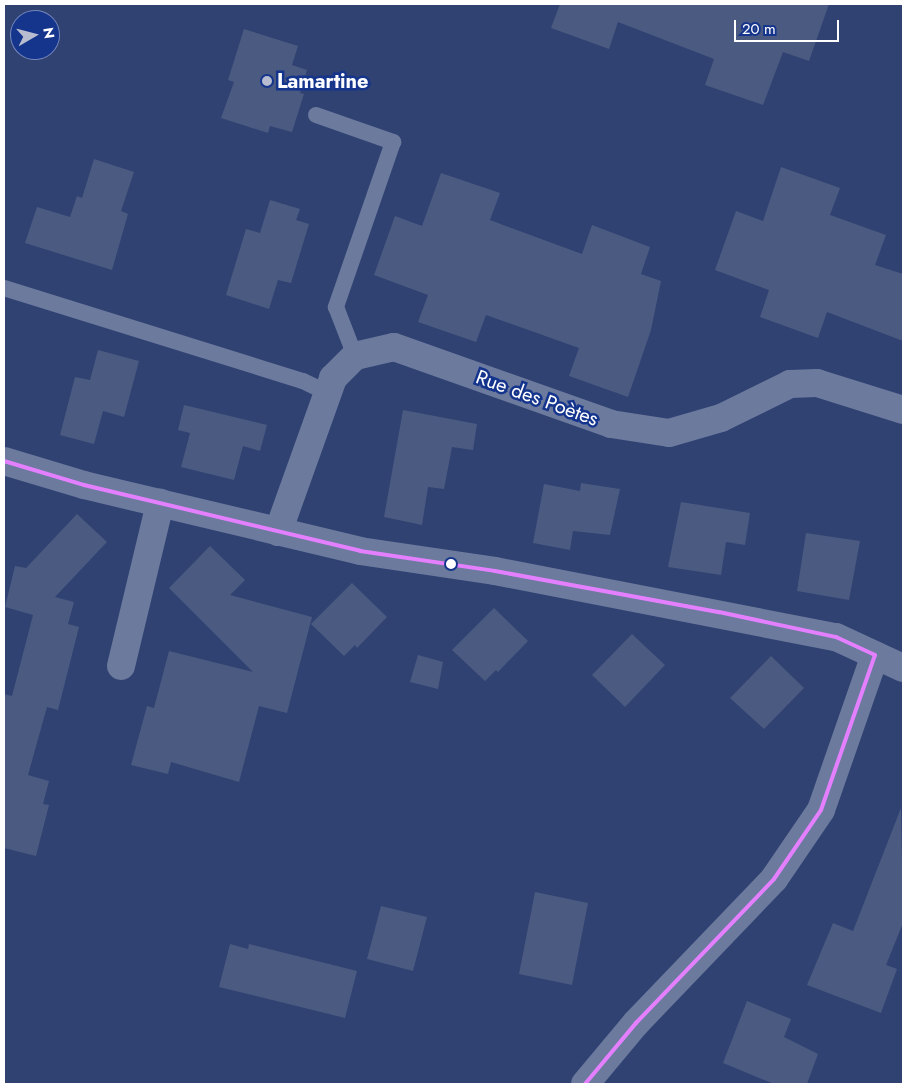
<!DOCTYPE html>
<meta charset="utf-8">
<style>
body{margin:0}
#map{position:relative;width:907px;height:1088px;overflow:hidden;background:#304272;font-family:Jost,sans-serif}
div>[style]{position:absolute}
.building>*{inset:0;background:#4b5a80}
.lane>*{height:16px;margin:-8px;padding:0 8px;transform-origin:8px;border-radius:8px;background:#6c7a9e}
.street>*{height:28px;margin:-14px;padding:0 14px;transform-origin:14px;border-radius:14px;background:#6c7a9e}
.bus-1>*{height:4px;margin:-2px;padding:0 2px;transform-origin:2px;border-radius:2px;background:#e480ff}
.dots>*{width:14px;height:14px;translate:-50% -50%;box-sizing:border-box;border:2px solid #15358d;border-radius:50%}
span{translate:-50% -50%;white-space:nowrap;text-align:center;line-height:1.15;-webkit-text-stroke:5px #15358d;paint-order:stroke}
.poi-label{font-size:20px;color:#fff;font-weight:700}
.left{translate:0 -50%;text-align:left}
.street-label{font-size:20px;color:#fff}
.frame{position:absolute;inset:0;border:5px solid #fff;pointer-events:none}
.north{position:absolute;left:10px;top:10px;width:50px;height:50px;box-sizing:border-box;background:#15358d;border:1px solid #7386bb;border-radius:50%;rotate:82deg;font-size:14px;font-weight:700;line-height:20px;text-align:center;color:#fff}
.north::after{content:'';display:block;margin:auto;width:18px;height:22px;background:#b7bdce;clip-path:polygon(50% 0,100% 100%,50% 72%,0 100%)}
.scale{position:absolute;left:734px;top:20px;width:105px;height:22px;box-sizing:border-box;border:2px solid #fff;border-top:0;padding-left:6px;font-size:15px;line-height:18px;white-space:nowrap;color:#fff;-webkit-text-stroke:4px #15358d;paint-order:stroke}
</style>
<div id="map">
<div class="building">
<i style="clip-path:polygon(560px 4px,829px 4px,809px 61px,783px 52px,763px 105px,705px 85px,714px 59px,618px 22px,609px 49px,551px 28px)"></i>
<i style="clip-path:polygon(244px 29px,298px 46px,292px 65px,307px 70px,300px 93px,304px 94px,292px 132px,270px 126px,268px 133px,221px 118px,234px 82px,228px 80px)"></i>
<i style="clip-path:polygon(94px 159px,134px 172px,121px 211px,128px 214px,112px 270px,25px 243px,37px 207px,70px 217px,77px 196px,82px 198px)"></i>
<i style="clip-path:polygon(781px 167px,840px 188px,830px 215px,886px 235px,875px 265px,903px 274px,903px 341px,827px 312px,818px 338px,760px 317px,769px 290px,715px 270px,736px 211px,763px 221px)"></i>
<i style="clip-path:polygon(441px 173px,500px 193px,490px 220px,582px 254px,592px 225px,650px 247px,641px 274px,661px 281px,651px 330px,628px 397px,569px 376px,579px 348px,486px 315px,476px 342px,418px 322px,428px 295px,374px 275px,395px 216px,422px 226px)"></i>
<i style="clip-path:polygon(270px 200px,300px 209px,296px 220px,309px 224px,291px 283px,278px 280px,269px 309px,226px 295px,246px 229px,260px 233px)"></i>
<i style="clip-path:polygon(98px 350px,139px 361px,124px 417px,103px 411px,94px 444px,60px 435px,75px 377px,90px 380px)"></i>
<i style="clip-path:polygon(184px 405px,267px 425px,260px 451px,243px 446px,234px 480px,181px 467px,190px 433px,178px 430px)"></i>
<i style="clip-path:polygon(403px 410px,477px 424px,473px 450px,452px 447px,444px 489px,428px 487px,422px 525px,384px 517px)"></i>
<i style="clip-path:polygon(581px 483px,620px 489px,610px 535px,573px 531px,570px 550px,533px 543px,544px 484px,580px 491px)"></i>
<i style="clip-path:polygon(681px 502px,750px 513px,745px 545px,726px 542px,721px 575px,668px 567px)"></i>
<i style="clip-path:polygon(77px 514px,107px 542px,55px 597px,74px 602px,68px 624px,79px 627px,58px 710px,47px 707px,28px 775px,49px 781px,43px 804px,49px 805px,36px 856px,4px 848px,4px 694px,12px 696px,33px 615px,5px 607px,15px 566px,26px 568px)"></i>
<i style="clip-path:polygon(806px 533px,860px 541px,849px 600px,797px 591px)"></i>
<i style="clip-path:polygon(210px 546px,245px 580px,230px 595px,312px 617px,287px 713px,259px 706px,239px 782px,171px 762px,168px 774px,131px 765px,147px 706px,154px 708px,169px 651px,253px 672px,169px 588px)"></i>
<i style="clip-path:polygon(352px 583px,387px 617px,357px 648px,355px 645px,344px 656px,311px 624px)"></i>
<i style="clip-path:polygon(494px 608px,528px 641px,498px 672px,496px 670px,485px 681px,452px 650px)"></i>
<i style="clip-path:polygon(632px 634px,665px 665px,625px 707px,592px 675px)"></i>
<i style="clip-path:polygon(418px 655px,443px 662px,438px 689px,410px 682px)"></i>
<i style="clip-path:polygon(771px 656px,804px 688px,764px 729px,730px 698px)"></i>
<i style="clip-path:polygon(901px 808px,903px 923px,886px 965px,897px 969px,881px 1013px,807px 985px,833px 923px,853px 931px)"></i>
<i style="clip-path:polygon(535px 892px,588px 903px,572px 985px,519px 974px)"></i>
<i style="clip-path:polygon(381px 906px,427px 917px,413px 971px,367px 959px)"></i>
<i style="clip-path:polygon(230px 944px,248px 949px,249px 944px,357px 971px,345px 1018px,219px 987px)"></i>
<i style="clip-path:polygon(747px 1001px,791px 1019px,784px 1037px,818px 1054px,807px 1084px,774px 1084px,723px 1063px)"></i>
</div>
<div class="lane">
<i style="left:316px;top:115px;width:82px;rotate:19.3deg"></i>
<i style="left:393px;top:142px;width:175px;rotate:109.1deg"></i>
<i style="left:336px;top:307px;width:53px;rotate:68.8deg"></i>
<i style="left:4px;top:288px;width:313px;rotate:17.3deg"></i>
<i style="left:303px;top:381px;width:28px;rotate:26deg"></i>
</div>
<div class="street">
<i style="left:4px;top:461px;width:84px;rotate:16.7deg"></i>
<i style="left:84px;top:485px;width:284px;rotate:13.4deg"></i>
<i style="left:360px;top:551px;width:136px;rotate:8.4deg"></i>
<i style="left:495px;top:571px;width:347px;rotate:11deg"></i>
<i style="left:836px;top:637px;width:74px;rotate:24.8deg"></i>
<i style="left:278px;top:532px;width:164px;rotate:-70.3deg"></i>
<i style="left:333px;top:378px;width:31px;rotate:-45deg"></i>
<i style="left:355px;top:356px;width:40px;rotate:-13deg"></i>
<i style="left:394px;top:347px;width:230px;rotate:19.5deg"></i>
<i style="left:611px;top:424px;width:59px;rotate:8.8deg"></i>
<i style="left:669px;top:433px;width:54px;rotate:-16.1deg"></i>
<i style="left:721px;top:418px;width:77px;rotate:-26.2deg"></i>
<i style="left:790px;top:384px;width:27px;rotate:-2deg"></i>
<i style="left:817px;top:383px;width:90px;rotate:17.4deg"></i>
<i style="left:121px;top:666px;width:168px;rotate:-76.5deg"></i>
<i style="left:585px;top:1084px;width:80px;rotate:-50.1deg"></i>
<i style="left:636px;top:1023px;width:199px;rotate:-46.2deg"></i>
<i style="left:774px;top:879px;width:83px;rotate:-55.7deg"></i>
<i style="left:821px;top:810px;width:164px;rotate:-70.8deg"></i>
</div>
<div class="bus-1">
<i style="left:4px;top:461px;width:84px;rotate:16.7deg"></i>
<i style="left:84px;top:485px;width:284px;rotate:13.4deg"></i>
<i style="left:360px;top:551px;width:136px;rotate:8.4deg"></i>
<i style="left:495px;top:571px;width:228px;rotate:10.4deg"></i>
<i style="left:719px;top:612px;width:120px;rotate:12.1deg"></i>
<i style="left:836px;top:637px;width:43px;rotate:24.8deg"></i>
<i style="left:585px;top:1084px;width:80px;rotate:-50.1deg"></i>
<i style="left:636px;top:1023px;width:199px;rotate:-46.2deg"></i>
<i style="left:774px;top:879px;width:83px;rotate:-55.7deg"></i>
<i style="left:821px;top:810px;width:164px;rotate:-70.8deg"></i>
</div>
<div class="dots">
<i style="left:267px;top:81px;background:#b7bdce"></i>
<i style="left:451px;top:564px;background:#fff"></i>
</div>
<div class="poi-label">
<span class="left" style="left:277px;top:81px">Lamartine</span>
</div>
<div class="street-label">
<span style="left:537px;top:398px;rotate:20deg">Rue des Poètes</span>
</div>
<div class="frame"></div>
<div class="north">N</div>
<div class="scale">20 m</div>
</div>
